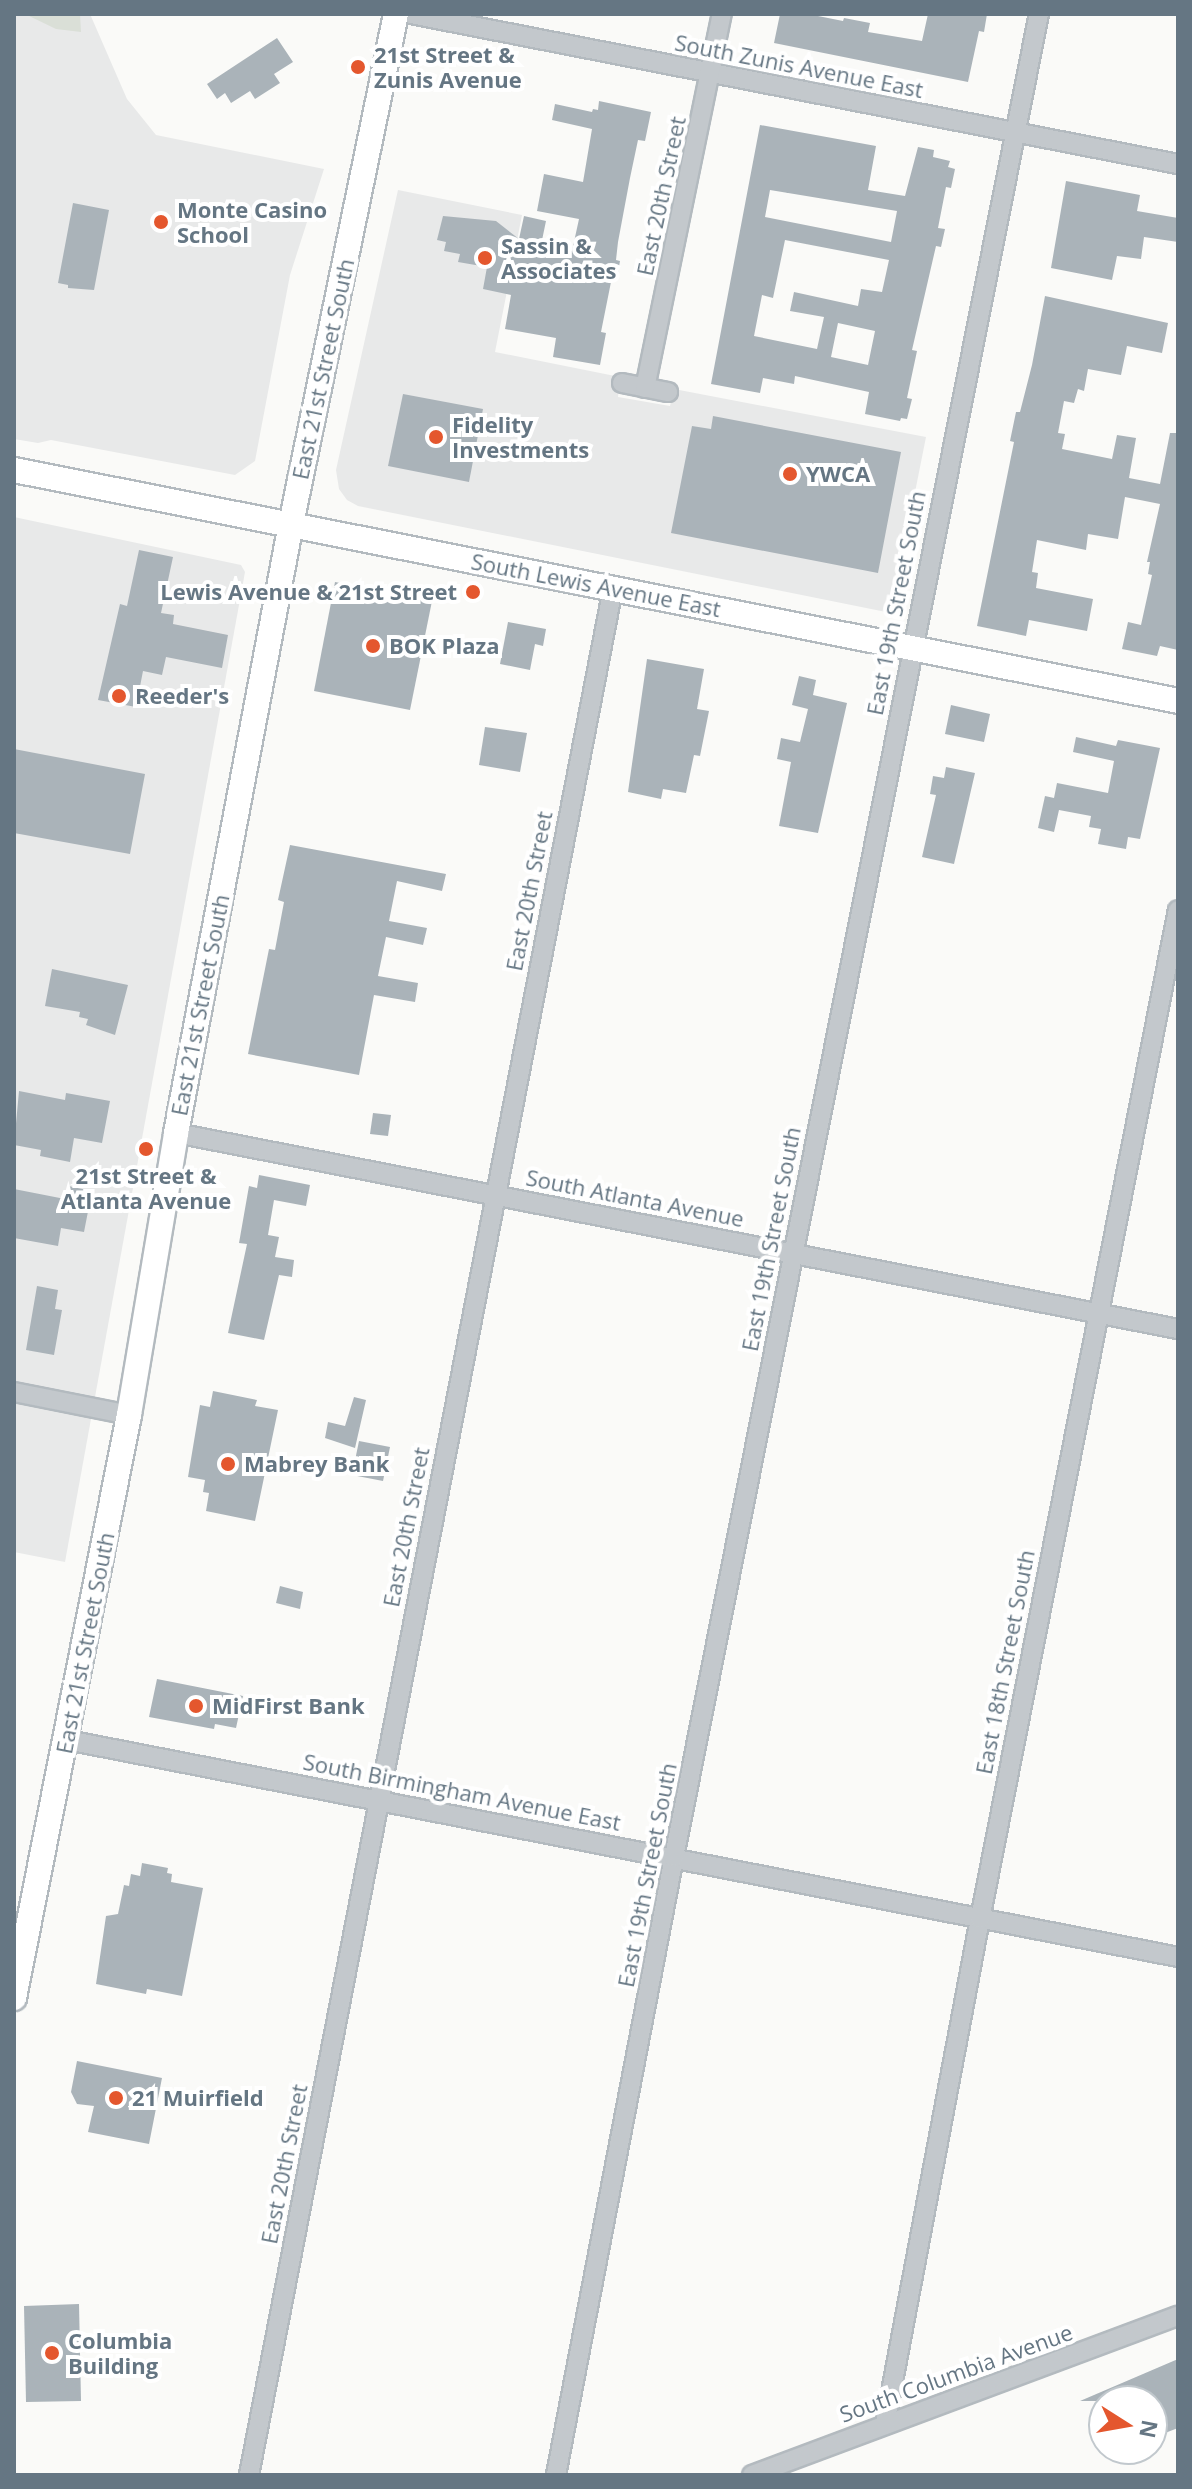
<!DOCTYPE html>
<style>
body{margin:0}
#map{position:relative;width:1192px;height:2489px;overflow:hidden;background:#fafaf8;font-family:"Open Sans",sans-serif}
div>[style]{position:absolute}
.built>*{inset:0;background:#e8e9e9}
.green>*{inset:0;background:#dadfd7}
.building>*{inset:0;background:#aab3b9}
.roads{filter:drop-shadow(2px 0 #b3babf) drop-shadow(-2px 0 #b3babf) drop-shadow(0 2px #b3babf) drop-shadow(0 -2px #b3babf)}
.minor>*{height:18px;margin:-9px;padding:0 9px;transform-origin:9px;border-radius:9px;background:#c3c8cc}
.secondary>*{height:24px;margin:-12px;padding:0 12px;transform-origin:12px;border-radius:12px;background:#fff}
.dots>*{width:22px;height:22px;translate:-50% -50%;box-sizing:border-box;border:4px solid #fff;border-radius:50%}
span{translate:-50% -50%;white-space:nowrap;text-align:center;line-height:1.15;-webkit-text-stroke:8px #fff;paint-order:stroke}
.poi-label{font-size:22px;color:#657683;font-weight:700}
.left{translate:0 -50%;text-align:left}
.right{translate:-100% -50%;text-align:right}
.street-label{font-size:22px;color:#657683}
.frame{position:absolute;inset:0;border:16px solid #657683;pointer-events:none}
.north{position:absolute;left:1088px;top:2385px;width:80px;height:80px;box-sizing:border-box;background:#fff;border:2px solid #c1c8cd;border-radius:50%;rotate:101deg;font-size:22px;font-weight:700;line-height:32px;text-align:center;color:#657683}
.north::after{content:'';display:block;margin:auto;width:28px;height:36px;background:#e4572e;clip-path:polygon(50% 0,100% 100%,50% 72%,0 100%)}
</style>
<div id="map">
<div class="built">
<i style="clip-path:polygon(14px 14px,90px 14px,127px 99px,156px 135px,324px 169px,290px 275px,255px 461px,235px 475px,51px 440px,38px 443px,14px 439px)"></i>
<i style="clip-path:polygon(398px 190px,522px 215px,495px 352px,620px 377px,618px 397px,670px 406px,674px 389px,926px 437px,891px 613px,358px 506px,347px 500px,339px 489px,336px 470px)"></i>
<i style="clip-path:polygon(14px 517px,241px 565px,245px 572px,65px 1562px,14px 1552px)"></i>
</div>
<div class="green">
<i style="clip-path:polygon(25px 14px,80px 14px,81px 32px,56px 29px)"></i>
</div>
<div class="building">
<i style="clip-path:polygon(780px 14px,808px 14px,843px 21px,844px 18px,870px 23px,868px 32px,922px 41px,928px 14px,987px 14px,984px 32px,979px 31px,968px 82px,774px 43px)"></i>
<i style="clip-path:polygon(277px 38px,293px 62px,274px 74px,280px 83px,255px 99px,250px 91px,231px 103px,225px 93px,217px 99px,207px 84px)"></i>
<i style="clip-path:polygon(599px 101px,651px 112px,645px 141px,638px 140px,630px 178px,618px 242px,616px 260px,620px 261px,617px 278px,612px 277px,601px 332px,606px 333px,600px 365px,553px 357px,556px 338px,505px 329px,511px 295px,483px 289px,487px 267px,458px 262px,460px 254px,444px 251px,446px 242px,437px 240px,443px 216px,496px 221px,519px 239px,524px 216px,546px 221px,541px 245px,572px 251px,579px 219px,537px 211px,544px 174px,583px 182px,592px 129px,552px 120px,555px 104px,592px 112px,593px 109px,598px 110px)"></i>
<i style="clip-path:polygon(evenodd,760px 125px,876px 146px,868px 190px,905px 196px,918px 147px,934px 150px,933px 157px,950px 161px,948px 167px,955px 169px,951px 188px,946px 187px,938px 228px,945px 229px,941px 247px,936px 246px,912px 350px,917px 351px,907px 398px,912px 399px,907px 419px,901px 418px,900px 421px,865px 414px,869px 392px,795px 376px,794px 384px,763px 378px,760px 393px,711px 384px,760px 125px,770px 190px,897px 211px,891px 242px,765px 217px,770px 190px,760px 125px,785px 240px,889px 260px,882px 292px,861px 289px,858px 306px,794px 292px,790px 311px,824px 317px,817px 349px,754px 336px,762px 295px,773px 298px,785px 240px,760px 125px,838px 323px,875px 331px,868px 365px,831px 357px,838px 323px)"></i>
<i style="clip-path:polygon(1066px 181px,1140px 195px,1137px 211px,1178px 218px,1178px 242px,1144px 237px,1141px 259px,1117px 256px,1112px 280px,1051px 268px)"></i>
<i style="clip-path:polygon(73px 203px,109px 210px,94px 290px,68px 288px,68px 285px,58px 283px)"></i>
<i style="clip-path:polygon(1045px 296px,1168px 323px,1162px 353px,1127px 346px,1121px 375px,1088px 369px,1084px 391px,1078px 389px,1074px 403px,1064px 401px,1058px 433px,1065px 434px,1062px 449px,1112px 459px,1117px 435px,1136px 438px,1129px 478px,1160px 484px,1170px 433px,1178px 433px,1178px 650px,1160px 646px,1157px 656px,1122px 649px,1128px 622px,1141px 625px,1152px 575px,1148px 574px,1150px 562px,1147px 562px,1160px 504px,1125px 497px,1118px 539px,1088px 534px,1086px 550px,1037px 540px,1032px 572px,1038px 573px,1036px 588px,1093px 599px,1087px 631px,1029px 620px,1026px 636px,977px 626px,1014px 442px,1010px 441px,1016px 412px,1020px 412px,1032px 365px)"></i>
<i style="clip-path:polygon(403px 394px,483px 409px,469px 482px,388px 466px)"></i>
<i style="clip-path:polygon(713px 416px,901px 452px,878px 573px,671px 533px,692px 426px,711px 429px)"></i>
<i style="clip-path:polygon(139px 550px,173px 557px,161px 613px,174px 615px,173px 624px,228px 635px,222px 668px,166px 657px,162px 675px,143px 671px,136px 707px,98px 700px,120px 604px,127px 606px)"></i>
<i style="clip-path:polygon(335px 582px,432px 601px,410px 710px,314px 691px)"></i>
<i style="clip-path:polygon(508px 622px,546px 629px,543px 646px,535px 644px,530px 670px,500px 664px)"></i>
<i style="clip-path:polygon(647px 659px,704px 669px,697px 709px,709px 711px,700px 756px,694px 755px,686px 793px,663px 789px,661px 799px,628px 792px)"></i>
<i style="clip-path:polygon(799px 676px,816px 680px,813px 695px,847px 703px,818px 833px,779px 826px,791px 762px,777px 759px,781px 738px,800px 742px,808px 709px,792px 705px)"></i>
<i style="clip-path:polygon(951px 705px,990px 714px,984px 742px,945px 734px)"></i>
<i style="clip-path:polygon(485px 727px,527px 733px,520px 772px,479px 765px)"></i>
<i style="clip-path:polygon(1076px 737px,1116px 746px,1118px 740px,1160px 748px,1140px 839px,1128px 837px,1126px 849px,1098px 844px,1101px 829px,1089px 827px,1091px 816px,1059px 810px,1054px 832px,1038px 828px,1045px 796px,1054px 798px,1057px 783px,1108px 793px,1114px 761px,1073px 752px)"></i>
<i style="clip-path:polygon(14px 749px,145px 774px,130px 854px,14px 833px)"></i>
<i style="clip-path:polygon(946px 767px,975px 773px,954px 864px,922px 857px,936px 795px,930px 794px,933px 776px,944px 778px)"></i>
<i style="clip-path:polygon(290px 845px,446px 874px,442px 891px,397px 881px,389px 921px,427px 928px,423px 945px,386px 937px,378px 976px,418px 983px,415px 1002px,374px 995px,359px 1075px,248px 1054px,269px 949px,275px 950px,284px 902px,278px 900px)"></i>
<i style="clip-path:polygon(52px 969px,128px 985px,115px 1035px,86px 1025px,88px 1019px,79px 1017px,80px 1012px,45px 1006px)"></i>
<i style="clip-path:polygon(19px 1091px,65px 1100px,66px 1093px,110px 1101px,102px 1143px,74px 1138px,70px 1162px,40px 1156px,41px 1150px,14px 1145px)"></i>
<i style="clip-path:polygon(373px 1113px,391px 1115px,388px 1136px,370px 1134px)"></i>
<i style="clip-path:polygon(259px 1175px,310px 1185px,306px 1206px,274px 1200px,268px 1235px,279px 1237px,275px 1257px,294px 1260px,292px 1277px,279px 1275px,264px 1340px,228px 1333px,247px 1244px,239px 1243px,249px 1186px,257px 1188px)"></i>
<i style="clip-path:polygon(68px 1186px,92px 1191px,84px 1232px,61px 1228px,58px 1246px,14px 1238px,14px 1189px,65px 1199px)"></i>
<i style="clip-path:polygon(37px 1286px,58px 1290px,55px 1309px,62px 1310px,54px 1355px,26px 1350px)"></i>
<i style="clip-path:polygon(213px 1391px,257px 1400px,255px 1406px,278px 1410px,255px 1521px,206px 1511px,209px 1493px,203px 1492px,205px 1480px,188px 1477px,200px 1405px,210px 1407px)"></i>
<i style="clip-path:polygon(354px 1397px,366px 1400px,355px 1448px,325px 1438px,328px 1422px,345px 1426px)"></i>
<i style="clip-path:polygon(359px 1441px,390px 1447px,383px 1481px,352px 1475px)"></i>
<i style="clip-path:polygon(280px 1586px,303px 1592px,300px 1609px,276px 1603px)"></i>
<i style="clip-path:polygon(157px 1679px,243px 1696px,236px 1728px,215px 1724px,214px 1729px,149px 1717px)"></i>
<i style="clip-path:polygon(142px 1863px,168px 1868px,167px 1873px,172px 1874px,171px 1882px,203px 1888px,182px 1996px,147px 1989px,146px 1994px,96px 1984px,106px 1916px,118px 1914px,124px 1885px,129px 1886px,131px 1874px,140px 1876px)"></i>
<i style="clip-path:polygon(77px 2061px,162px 2078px,149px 2144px,88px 2132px,94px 2106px,77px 2104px,71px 2092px)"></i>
<i style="clip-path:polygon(79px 2304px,81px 2401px,26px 2402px,24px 2306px)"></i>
<i style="clip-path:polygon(1178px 2359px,1178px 2428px,1152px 2438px,1152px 2401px,1080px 2401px)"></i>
</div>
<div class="roads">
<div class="minor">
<i style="left:411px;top:14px;width:782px;rotate:11.07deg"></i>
<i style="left:622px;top:383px;width:47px;rotate:11.1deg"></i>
<i style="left:645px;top:388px;width:382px;rotate:-78.4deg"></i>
<i style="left:176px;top:1133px;width:1021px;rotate:11.07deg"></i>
<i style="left:14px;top:1392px;width:117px;rotate:11.3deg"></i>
<i style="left:67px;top:1740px;width:1132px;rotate:11.05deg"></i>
<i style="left:885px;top:2424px;width:514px;rotate:-79.35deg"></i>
<i style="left:980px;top:1919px;width:1028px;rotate:-78.9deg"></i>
<i style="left:249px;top:2475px;width:1921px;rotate:-79.08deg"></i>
<i style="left:556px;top:2475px;width:629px;rotate:-79.19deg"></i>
<i style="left:674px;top:1857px;width:1879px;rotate:-78.8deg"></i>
<i style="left:752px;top:2475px;width:455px;rotate:-20.5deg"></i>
</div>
<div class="secondary">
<i style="left:14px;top:470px;width:1187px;rotate:11.22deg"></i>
<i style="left:14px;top:1998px;width:594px;rotate:-78.84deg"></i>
<i style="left:129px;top:1415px;width:286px;rotate:-80.5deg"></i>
<i style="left:176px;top:1133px;width:620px;rotate:-79.31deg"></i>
<i style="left:291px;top:524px;width:521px;rotate:-78.37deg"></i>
</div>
</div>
<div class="dots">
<i style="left:358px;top:67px;background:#e4572e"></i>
<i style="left:161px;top:222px;background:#e4572e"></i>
<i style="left:485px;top:258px;background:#e4572e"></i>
<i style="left:436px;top:437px;background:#e4572e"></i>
<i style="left:790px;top:474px;background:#e4572e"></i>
<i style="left:473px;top:592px;background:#e4572e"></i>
<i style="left:373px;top:646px;background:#e4572e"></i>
<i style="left:119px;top:696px;background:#e4572e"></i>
<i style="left:146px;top:1149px;background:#e4572e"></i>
<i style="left:228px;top:1464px;background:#e4572e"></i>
<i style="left:196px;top:1706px;background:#e4572e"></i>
<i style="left:116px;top:2098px;background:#e4572e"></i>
<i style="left:52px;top:2353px;background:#e4572e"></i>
</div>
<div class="poi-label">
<span class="left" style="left:374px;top:67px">21st Street &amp;<br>Zunis Avenue</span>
<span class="left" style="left:177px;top:222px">Monte Casino<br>School</span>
<span class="left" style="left:501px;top:258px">Sassin &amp;<br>Associates</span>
<span class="left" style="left:452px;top:437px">Fidelity<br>Investments</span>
<span class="left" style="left:806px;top:474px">YWCA</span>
<span class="right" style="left:457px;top:592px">Lewis Avenue &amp; 21st Street</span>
<span class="left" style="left:389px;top:646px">BOK Plaza</span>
<span class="left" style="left:135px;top:696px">Reeder's</span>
<span style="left:146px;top:1188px">21st Street &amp;<br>Atlanta Avenue</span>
<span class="left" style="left:244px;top:1464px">Mabrey Bank</span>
<span class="left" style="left:212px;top:1706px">MidFirst Bank</span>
<span class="left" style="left:132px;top:2098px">21 Muirfield</span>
<span class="left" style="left:68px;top:2353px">Columbia<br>Building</span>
</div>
<div class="street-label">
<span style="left:799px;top:66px;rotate:11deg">South Zunis Avenue East</span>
<span style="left:661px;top:196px;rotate:-78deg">East 20th Street</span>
<span style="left:323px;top:369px;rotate:-78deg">East 21st Street South</span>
<span style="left:596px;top:585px;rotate:11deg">South Lewis Avenue East</span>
<span style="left:896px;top:603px;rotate:-79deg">East 19th Street South</span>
<span style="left:529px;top:891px;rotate:-79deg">East 20th Street</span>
<span style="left:200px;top:1005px;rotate:-79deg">East 21st Street South</span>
<span style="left:635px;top:1198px;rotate:11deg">South Atlanta Avenue</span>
<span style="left:771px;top:1239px;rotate:-79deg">East 19th Street South</span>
<span style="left:406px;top:1527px;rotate:-79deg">East 20th Street</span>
<span style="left:85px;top:1643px;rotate:-79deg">East 21st Street South</span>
<span style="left:1005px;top:1662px;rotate:-79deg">East 18th Street South</span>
<span style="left:462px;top:1792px;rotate:11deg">South Birmingham Avenue East</span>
<span style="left:647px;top:1875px;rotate:-79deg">East 19th Street South</span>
<span style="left:284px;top:2164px;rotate:-79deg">East 20th Street</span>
<span style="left:956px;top:2373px;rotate:-20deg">South Columbia Avenue</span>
</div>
<div class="frame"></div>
<div class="north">N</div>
</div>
